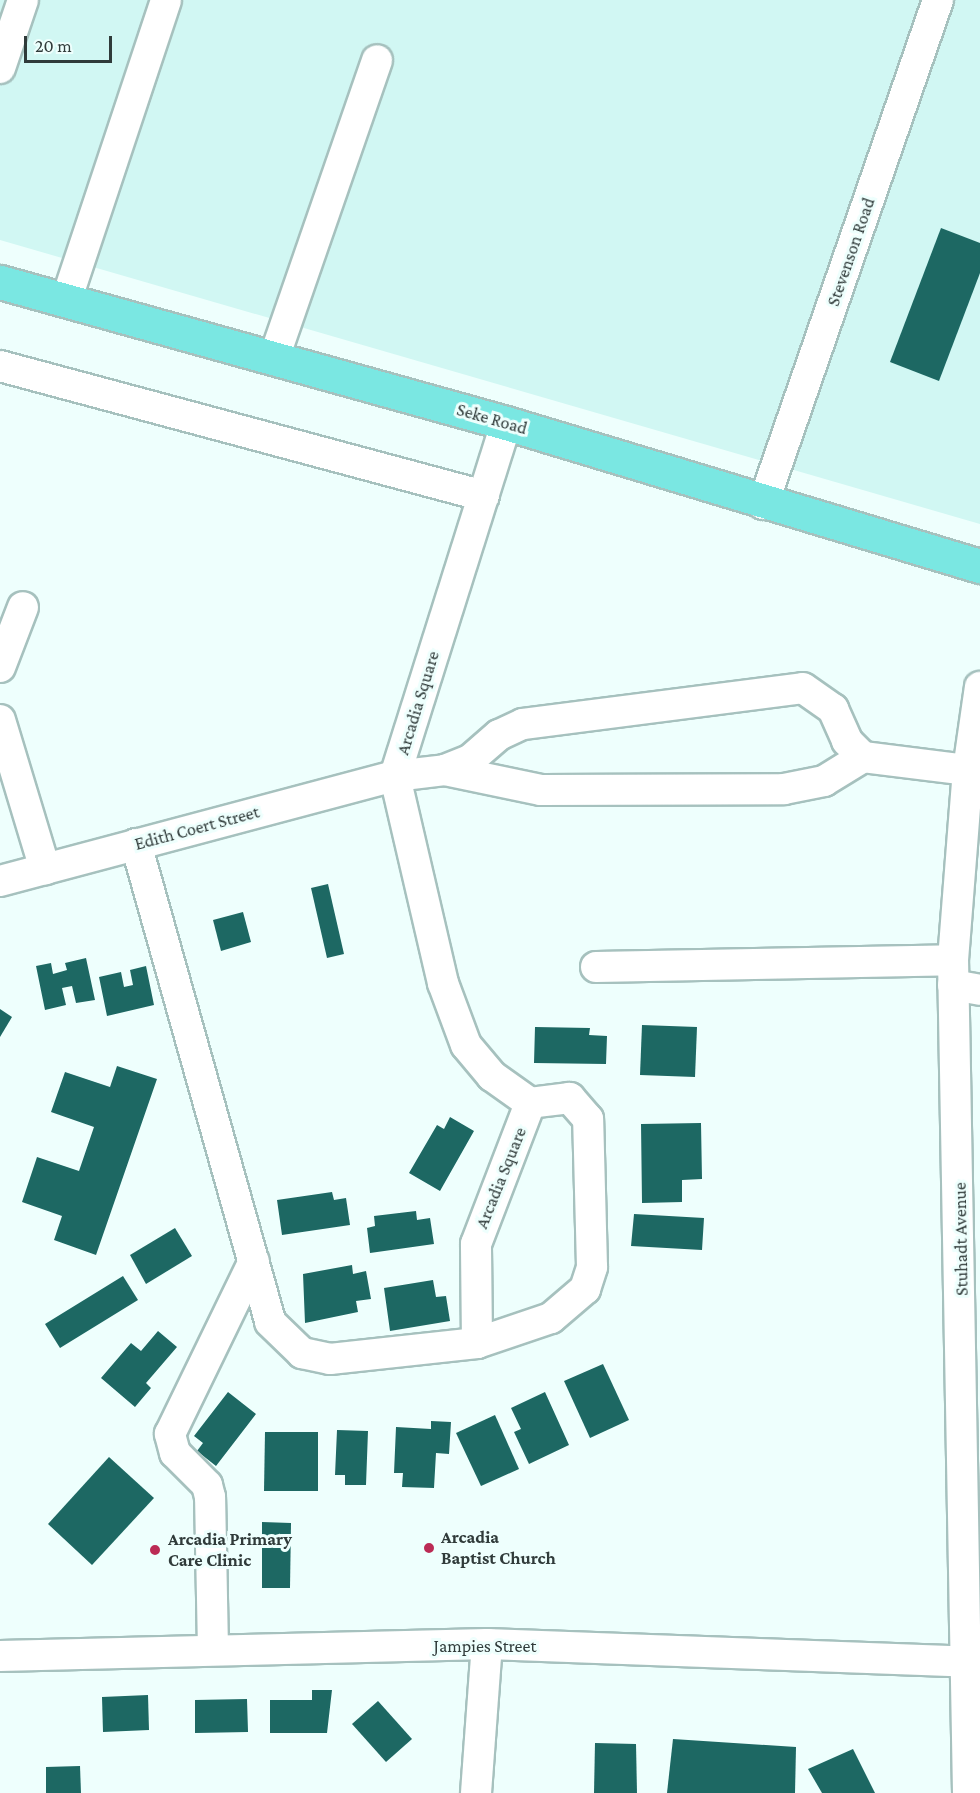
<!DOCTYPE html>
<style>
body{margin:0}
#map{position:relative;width:980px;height:1793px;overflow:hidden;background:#eefffd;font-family:"Crimson Pro",serif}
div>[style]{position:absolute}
.built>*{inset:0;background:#d1f7f3}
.building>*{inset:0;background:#1d6863}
.roads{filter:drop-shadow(2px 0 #a6c1be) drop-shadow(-2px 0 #a6c1be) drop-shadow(0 2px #a6c1be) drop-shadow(0 -2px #a6c1be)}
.minor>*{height:30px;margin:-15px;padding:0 15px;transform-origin:15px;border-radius:15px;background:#fff}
.major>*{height:33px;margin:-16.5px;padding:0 16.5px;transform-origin:16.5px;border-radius:16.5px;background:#7ae7e2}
.dots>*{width:16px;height:16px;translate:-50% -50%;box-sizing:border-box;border:3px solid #eefffd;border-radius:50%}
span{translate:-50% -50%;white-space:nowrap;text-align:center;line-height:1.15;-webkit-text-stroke:6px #eefffd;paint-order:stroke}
.street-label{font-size:18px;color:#303b3a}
.poi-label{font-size:18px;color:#303b3a;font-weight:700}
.left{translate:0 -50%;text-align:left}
.scale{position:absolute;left:24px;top:36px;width:88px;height:27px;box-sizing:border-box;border:3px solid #303b3a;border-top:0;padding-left:8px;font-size:18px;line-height:21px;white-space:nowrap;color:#303b3a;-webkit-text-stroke:4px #eefffd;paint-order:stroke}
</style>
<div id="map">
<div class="built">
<i style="clip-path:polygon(0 0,980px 0,980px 524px,0 240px)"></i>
</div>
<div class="building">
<i style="clip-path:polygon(941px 228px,980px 243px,980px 273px,939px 381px,890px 362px)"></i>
<i style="clip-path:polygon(328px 884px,344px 954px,327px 958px,311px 888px)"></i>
<i style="clip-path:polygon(243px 912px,251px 942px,221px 951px,213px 920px)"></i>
<i style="clip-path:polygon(86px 958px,95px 1000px,76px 1003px,72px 986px,62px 988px,66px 1005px,45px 1010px,36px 966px,51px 963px,53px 974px,67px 970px,65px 963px)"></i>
<i style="clip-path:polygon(146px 966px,154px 1005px,107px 1016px,99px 977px,121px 972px,124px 987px,133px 985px,130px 970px)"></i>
<i style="clip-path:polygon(0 1009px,12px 1017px,0 1037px)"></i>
<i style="clip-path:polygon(642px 1025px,697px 1027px,695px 1077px,640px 1075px)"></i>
<i style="clip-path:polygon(535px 1027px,590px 1028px,589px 1035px,607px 1036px,606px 1064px,534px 1063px)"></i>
<i style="clip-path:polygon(117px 1066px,157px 1079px,96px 1255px,54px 1240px,62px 1216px,22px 1202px,37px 1157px,79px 1171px,94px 1127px,51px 1112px,65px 1072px,110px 1087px)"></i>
<i style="clip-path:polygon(450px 1117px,474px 1131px,440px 1191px,409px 1173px,437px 1125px,444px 1129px)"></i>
<i style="clip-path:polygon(701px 1123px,702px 1179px,682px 1180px,682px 1202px,642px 1203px,641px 1124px)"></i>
<i style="clip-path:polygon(332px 1192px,334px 1200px,346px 1198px,350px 1225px,282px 1235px,277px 1200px)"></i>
<i style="clip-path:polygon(416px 1211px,417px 1220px,430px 1218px,434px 1244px,370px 1253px,367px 1228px,375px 1226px,374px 1216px)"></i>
<i style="clip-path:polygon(634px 1214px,704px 1218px,702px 1250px,631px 1246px)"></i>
<i style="clip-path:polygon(175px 1228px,192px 1256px,146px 1284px,130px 1255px)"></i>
<i style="clip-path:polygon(352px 1265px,353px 1274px,366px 1271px,371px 1299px,356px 1301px,358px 1312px,305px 1323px,303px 1274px)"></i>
<i style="clip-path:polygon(123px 1276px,138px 1300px,60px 1348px,45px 1324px)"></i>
<i style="clip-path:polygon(433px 1280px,436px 1297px,446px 1296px,450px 1321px,390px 1331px,384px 1288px)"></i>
<i style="clip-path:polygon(158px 1331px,177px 1347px,146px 1383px,151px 1388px,135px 1407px,101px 1378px,131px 1343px,141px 1351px)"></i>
<i style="clip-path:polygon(603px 1364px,629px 1420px,590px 1438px,564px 1381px)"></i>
<i style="clip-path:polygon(228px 1392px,256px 1414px,216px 1466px,197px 1451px,203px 1443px,194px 1436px)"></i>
<i style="clip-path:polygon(545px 1392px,569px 1445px,529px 1464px,514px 1432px,521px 1429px,511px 1408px)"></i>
<i style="clip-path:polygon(495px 1415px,519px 1469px,481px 1486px,456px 1433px)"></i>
<i style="clip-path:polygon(431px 1421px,451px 1422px,449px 1454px,436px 1453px,434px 1488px,402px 1487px,403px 1473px,394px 1473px,396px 1427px,431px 1429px)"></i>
<i style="clip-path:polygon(337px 1430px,368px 1431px,366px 1485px,345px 1485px,345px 1475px,335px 1475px)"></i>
<i style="clip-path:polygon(265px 1432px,318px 1432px,318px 1491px,264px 1491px)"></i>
<i style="clip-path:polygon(109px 1457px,154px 1498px,92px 1565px,48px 1524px)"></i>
<i style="clip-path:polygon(262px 1522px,291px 1523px,290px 1588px,262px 1588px)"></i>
<i style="clip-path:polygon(312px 1690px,332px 1690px,327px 1733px,270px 1733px,270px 1700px,312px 1700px)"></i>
<i style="clip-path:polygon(148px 1695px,149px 1730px,103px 1732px,102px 1697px)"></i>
<i style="clip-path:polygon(247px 1699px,248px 1732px,195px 1733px,195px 1700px)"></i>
<i style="clip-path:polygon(378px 1701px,412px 1739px,386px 1762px,352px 1724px)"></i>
<i style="clip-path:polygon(673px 1739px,796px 1747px,795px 1793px,667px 1793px)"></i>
<i style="clip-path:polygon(595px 1743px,636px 1744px,637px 1793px,594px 1793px)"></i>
<i style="clip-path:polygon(853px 1749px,875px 1793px,822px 1793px,808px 1769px)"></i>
<i style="clip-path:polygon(80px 1766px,81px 1793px,46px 1793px,46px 1767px)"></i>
</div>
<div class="roads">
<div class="minor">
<i style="left:0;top:68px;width:72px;rotate:-71.3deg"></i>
<i style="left:66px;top:301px;width:317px;rotate:-71.6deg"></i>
<i style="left:274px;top:358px;width:315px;rotate:-70.9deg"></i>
<i style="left:0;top:366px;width:501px;rotate:15.03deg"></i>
<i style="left:763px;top:504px;width:534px;rotate:-70.85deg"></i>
<i style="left:0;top:667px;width:64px;rotate:-69deg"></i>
<i style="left:0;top:720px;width:156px;rotate:73.2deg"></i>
<i style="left:445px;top:770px;width:98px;rotate:11.8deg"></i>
<i style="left:541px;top:790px;width:243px;rotate:-0.2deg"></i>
<i style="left:784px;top:789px;width:41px;rotate:-11.3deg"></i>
<i style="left:824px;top:781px;width:46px;rotate:-31.6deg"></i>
<i style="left:136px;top:844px;width:496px;rotate:74.3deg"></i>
<i style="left:270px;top:1322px;width:45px;rotate:44.1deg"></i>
<i style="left:302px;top:1353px;width:29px;rotate:12deg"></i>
<i style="left:330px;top:1359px;width:148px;rotate:-6.2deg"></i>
<i style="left:477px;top:1343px;width:99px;rotate:-90.6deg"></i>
<i style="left:476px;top:1244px;width:151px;rotate:-69deg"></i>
<i style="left:530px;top:1103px;width:47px;rotate:-144.6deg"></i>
<i style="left:492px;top:1076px;width:40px;rotate:-130deg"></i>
<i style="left:466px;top:1045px;width:66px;rotate:-110.4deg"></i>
<i style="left:443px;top:983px;width:212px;rotate:-103.1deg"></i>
<i style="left:395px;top:776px;width:370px;rotate:-72.5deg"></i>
<i style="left:0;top:881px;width:409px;rotate:-14.9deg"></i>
<i style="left:395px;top:776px;width:50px;rotate:-6.8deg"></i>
<i style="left:445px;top:770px;width:27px;rotate:-22deg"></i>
<i style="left:470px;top:760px;width:38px;rotate:-41deg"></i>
<i style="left:499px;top:735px;width:26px;rotate:-25deg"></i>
<i style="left:523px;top:724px;width:282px;rotate:-7.3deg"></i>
<i style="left:803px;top:688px;width:37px;rotate:35deg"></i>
<i style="left:833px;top:709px;width:35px;rotate:66deg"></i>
<i style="left:847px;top:741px;width:23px;rotate:45deg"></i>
<i style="left:863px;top:757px;width:106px;rotate:7.1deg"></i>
<i style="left:596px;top:967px;width:357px;rotate:-1.1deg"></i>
<i style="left:953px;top:985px;width:27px;rotate:10deg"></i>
<i style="left:477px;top:1343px;width:78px;rotate:-18.7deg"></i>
<i style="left:551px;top:1318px;width:45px;rotate:-40.5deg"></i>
<i style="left:585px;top:1289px;width:23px;rotate:-72deg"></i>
<i style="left:592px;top:1267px;width:148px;rotate:-91.5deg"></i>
<i style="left:588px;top:1119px;width:28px;rotate:-131deg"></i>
<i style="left:570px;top:1098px;width:40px;rotate:172.9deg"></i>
<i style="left:213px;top:1650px;width:153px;rotate:-91.1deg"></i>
<i style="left:210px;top:1497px;width:12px;rotate:-104deg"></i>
<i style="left:207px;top:1485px;width:45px;rotate:-135deg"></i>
<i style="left:175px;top:1453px;width:20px;rotate:-105deg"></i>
<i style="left:170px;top:1434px;width:192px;rotate:-64.1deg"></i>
<i style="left:0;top:1656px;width:487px;rotate:-1.4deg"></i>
<i style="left:487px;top:1644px;width:483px;rotate:2.1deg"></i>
<i style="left:476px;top:1793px;width:149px;rotate:-85.8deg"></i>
<i style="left:968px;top:1793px;width:833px;rotate:-91.03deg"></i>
<i style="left:953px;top:960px;width:191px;rotate:-85.5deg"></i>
<i style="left:968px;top:770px;width:84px;rotate:-81.8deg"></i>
</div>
<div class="major">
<i style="left:0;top:282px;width:525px;rotate:15.57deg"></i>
<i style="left:506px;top:423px;width:495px;rotate:16.8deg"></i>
</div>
</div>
<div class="dots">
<i style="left:429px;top:1548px;background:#bb2b55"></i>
<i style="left:155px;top:1550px;background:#bb2b55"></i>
</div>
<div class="street-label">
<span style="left:851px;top:252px;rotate:-71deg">Stevenson Road</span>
<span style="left:492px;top:419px;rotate:16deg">Seke Road</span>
<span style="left:418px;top:703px;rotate:-73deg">Arcadia Square</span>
<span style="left:197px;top:828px;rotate:-15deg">Edith Coert Street</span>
<span style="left:501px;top:1178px;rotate:-68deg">Arcadia Square</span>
<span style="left:961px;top:1239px;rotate:-91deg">Stuhadt Avenue</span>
<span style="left:485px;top:1646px">Jampies Street</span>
</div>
<div class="poi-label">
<span class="left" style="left:441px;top:1548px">Arcadia<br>Baptist Church</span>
<span class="left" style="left:168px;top:1550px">Arcadia Primary<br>Care Clinic</span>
</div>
<div class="scale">20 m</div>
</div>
